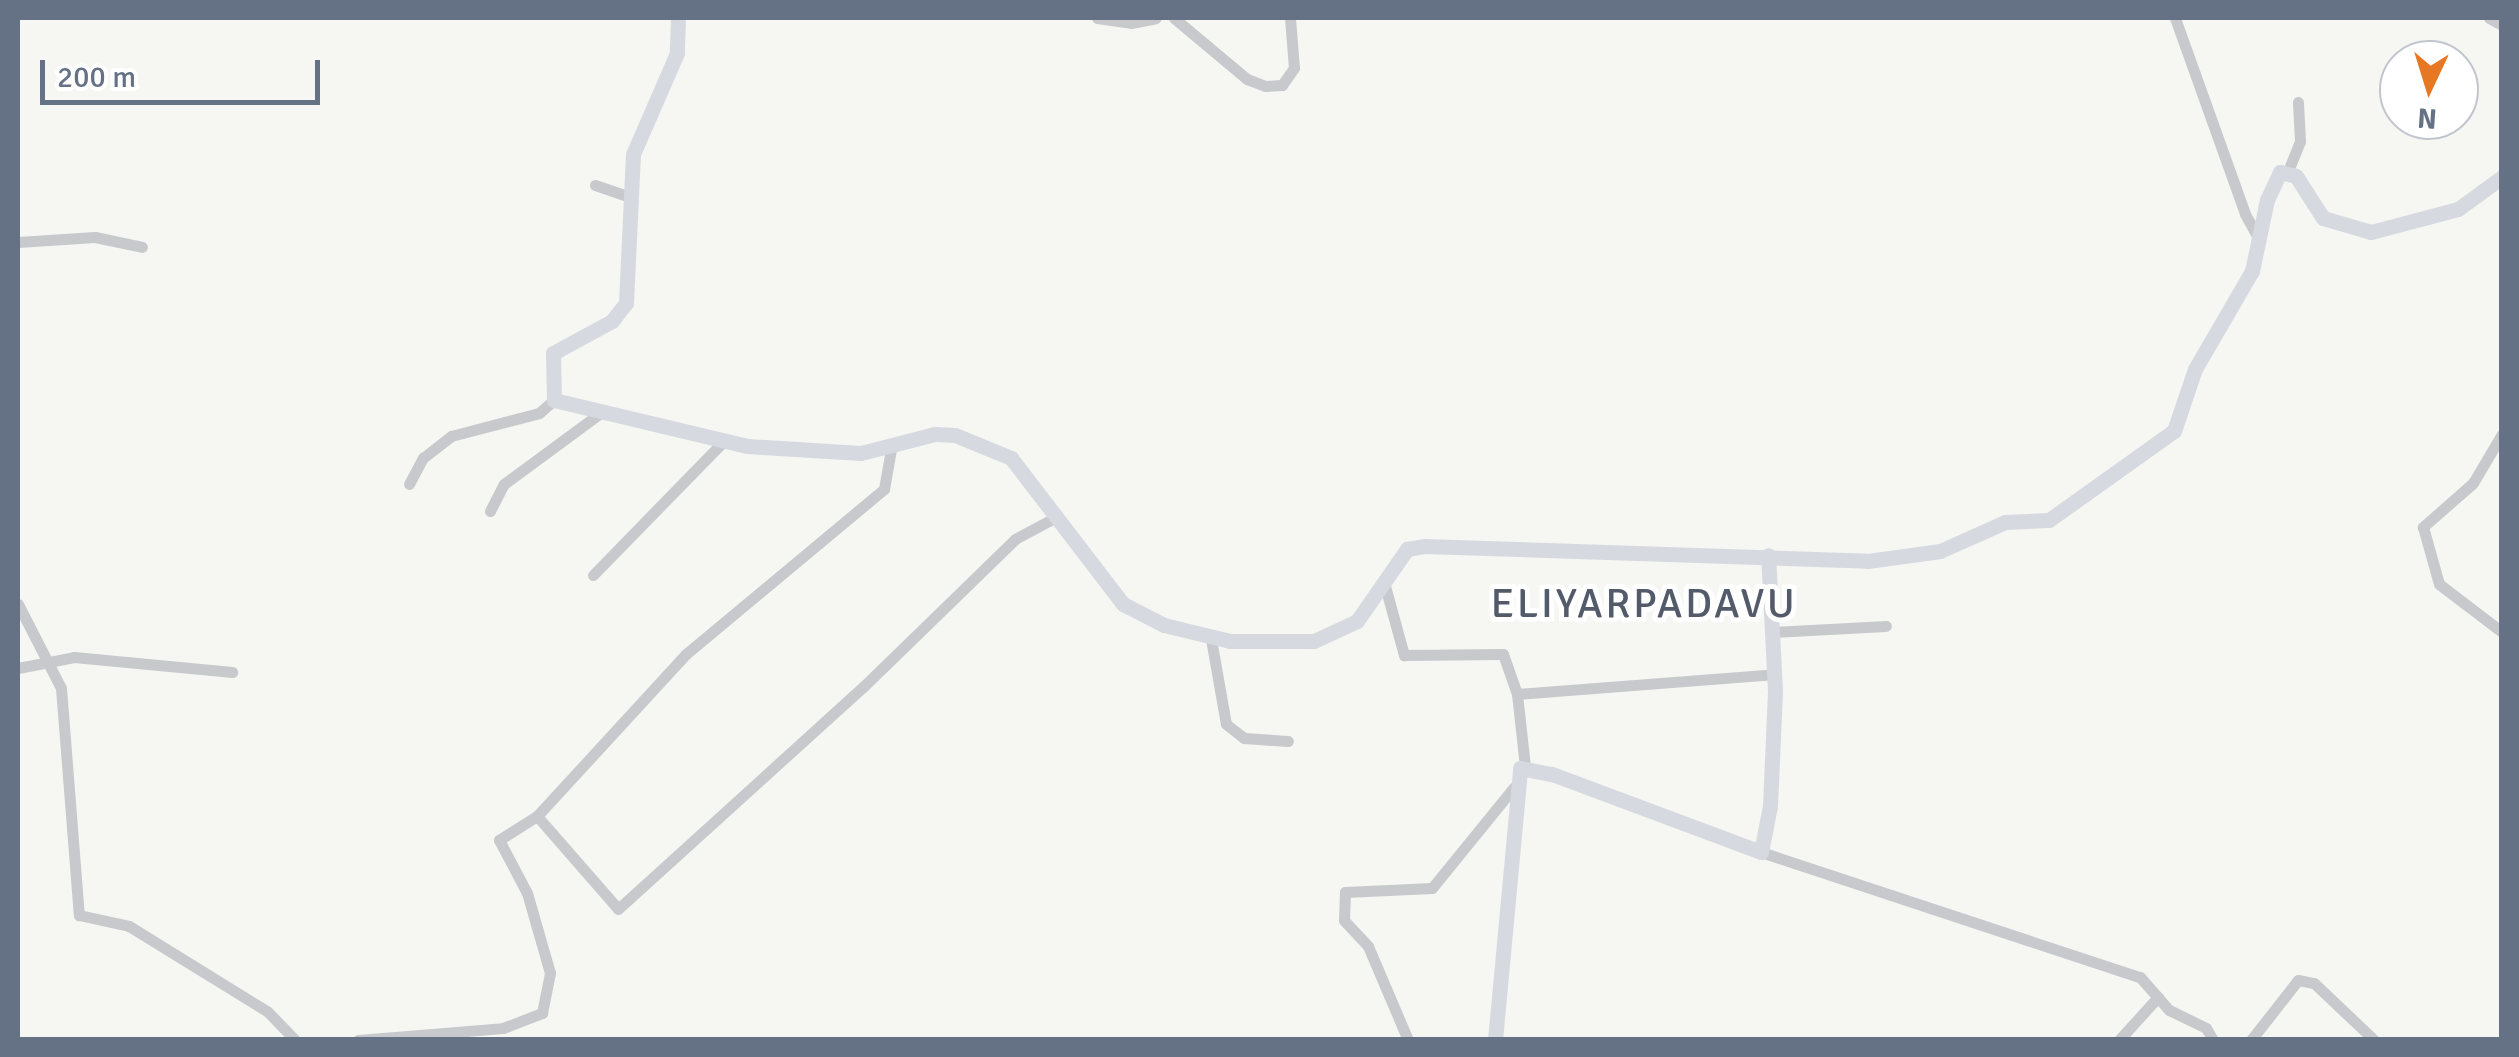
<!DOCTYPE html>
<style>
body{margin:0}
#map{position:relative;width:2519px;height:1057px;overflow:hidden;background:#f6f7f3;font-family:Signika,sans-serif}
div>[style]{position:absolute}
.minor>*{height:11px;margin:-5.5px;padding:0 5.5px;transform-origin:5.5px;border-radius:5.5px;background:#c7c9cd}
.major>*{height:15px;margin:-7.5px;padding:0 7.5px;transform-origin:7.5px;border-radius:7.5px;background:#d6d9df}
span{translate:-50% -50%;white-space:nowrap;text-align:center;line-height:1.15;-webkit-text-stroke:10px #fff;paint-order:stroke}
.quarter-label{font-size:42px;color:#535b6a;letter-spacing:2.5px}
.frame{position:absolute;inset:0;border:20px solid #657185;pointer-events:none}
.north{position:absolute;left:2379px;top:40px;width:100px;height:100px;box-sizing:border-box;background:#fff;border:2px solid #c1c6ce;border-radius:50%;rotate:184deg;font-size:28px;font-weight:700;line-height:40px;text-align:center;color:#657185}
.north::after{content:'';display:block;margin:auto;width:35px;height:45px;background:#e77723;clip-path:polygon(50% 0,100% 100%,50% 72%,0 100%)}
.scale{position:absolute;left:40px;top:60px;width:280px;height:45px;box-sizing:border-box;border:5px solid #657185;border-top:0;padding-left:12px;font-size:30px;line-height:35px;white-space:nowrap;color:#657185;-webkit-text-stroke:8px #fff;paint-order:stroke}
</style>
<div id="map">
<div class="minor">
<i style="left:1097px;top:18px;width:34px;rotate:8deg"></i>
<i style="left:1131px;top:23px;width:25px;rotate:-11deg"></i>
<i style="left:1174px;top:18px;width:95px;rotate:39.9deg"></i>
<i style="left:1247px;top:79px;width:19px;rotate:21deg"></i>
<i style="left:1265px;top:86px;width:17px;rotate:-3deg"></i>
<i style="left:1282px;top:85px;width:21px;rotate:-55deg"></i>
<i style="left:1294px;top:68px;width:50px;rotate:-94.6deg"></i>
<i style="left:2175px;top:18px;width:208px;rotate:70.3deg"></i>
<i style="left:2245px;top:214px;width:31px;rotate:61deg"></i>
<i style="left:2489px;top:18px;width:15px;rotate:28deg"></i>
<i style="left:2288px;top:171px;width:32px;rotate:-68deg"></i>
<i style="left:2300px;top:141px;width:39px;rotate:-93deg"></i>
<i style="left:595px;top:185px;width:34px;rotate:19deg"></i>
<i style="left:18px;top:242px;width:77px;rotate:-3.7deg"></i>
<i style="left:95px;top:237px;width:48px;rotate:12deg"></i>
<i style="left:2502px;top:434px;width:57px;rotate:120.6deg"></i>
<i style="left:2473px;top:483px;width:67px;rotate:138.7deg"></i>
<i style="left:2423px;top:527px;width:59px;rotate:74.3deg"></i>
<i style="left:2439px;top:584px;width:79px;rotate:37.3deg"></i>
<i style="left:409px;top:484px;width:30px;rotate:-62deg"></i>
<i style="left:423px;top:458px;width:36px;rotate:-38deg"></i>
<i style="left:451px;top:436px;width:91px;rotate:-14.6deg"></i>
<i style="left:539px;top:413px;width:20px;rotate:-41deg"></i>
<i style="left:490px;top:511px;width:30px;rotate:-63deg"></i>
<i style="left:504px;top:484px;width:118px;rotate:-36.4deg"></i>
<i style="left:593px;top:575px;width:185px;rotate:-45.7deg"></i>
<i style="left:1385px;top:586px;width:72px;rotate:74.6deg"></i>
<i style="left:1404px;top:655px;width:99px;rotate:-0.6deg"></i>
<i style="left:1503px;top:654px;width:42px;rotate:70.7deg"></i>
<i style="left:1517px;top:694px;width:72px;rotate:83.7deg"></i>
<i style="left:18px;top:604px;width:94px;rotate:62.9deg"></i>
<i style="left:61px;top:688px;width:228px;rotate:85.5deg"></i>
<i style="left:79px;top:915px;width:51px;rotate:12.4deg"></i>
<i style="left:129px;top:926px;width:163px;rotate:31.7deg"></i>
<i style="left:268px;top:1012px;width:39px;rotate:46deg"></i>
<i style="left:1774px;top:632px;width:112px;rotate:-3.1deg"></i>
<i style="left:1211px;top:639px;width:86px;rotate:80deg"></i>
<i style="left:1226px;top:724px;width:23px;rotate:38deg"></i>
<i style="left:1244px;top:738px;width:44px;rotate:3.9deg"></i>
<i style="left:18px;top:668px;width:57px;rotate:-11.1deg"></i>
<i style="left:74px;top:657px;width:159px;rotate:5.4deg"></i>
<i style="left:1517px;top:694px;width:259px;rotate:-4.4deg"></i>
<i style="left:537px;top:816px;width:220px;rotate:-47.4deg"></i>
<i style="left:686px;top:654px;width:258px;rotate:-39.8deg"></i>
<i style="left:884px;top:489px;width:40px;rotate:-80deg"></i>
<i style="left:1761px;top:852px;width:399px;rotate:18.3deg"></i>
<i style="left:2140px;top:977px;width:44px;rotate:48.7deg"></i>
<i style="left:2169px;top:1010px;width:41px;rotate:25.9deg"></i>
<i style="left:2206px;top:1028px;width:14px;rotate:60deg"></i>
<i style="left:358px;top:1040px;width:145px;rotate:-4.7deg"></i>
<i style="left:503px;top:1028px;width:42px;rotate:-21deg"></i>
<i style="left:542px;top:1013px;width:41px;rotate:-78.7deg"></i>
<i style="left:550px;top:973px;width:83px;rotate:-106deg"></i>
<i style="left:527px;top:893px;width:60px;rotate:-117.8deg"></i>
<i style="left:499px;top:840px;width:45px;rotate:-32.3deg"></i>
<i style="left:537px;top:816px;width:123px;rotate:48.9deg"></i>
<i style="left:618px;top:909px;width:331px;rotate:-42.2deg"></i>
<i style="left:863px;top:687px;width:212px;rotate:-44.2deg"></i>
<i style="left:1015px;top:539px;width:47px;rotate:-28.2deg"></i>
<i style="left:1408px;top:1040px;width:102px;rotate:-113.1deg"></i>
<i style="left:1368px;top:946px;width:35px;rotate:-133deg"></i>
<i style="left:1344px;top:920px;width:28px;rotate:-88deg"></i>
<i style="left:1345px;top:892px;width:87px;rotate:-2.6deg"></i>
<i style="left:1432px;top:888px;width:130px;rotate:-50.9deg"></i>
<i style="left:2119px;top:1040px;width:58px;rotate:-47.8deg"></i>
<i style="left:2251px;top:1040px;width:76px;rotate:-51.9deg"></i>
<i style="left:2298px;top:980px;width:16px;rotate:11deg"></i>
<i style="left:2314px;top:983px;width:83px;rotate:43.5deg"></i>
</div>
<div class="major">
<i style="left:678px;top:18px;width:35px;rotate:92deg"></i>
<i style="left:677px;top:53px;width:110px;rotate:113.5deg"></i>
<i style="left:633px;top:154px;width:149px;rotate:92.7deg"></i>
<i style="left:626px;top:303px;width:23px;rotate:128deg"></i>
<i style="left:612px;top:321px;width:67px;rotate:151.5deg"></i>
<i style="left:553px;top:353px;width:47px;rotate:88.8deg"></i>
<i style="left:554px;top:400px;width:198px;rotate:13.4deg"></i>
<i style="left:747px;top:446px;width:114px;rotate:3.5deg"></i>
<i style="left:861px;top:453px;width:76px;rotate:-14.4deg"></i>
<i style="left:935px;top:434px;width:20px;rotate:3deg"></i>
<i style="left:955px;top:435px;width:61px;rotate:22.3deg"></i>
<i style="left:1011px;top:458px;width:184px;rotate:52.5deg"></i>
<i style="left:1123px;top:604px;width:46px;rotate:27.1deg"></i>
<i style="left:1164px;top:625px;width:68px;rotate:13.6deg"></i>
<i style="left:1230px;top:641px;width:84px"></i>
<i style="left:1314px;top:641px;width:47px;rotate:-24.9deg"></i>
<i style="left:1357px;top:621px;width:88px;rotate:-55.2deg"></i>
<i style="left:1407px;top:549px;width:17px;rotate:-10deg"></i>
<i style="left:1424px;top:546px;width:444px;rotate:1.9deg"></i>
<i style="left:1868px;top:561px;width:73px;rotate:-7.9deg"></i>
<i style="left:1940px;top:551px;width:71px;rotate:-24deg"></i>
<i style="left:2005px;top:522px;width:44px;rotate:-2.6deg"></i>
<i style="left:2049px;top:520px;width:153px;rotate:-35.5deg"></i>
<i style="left:2174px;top:431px;width:65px;rotate:-71.3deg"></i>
<i style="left:2195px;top:369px;width:113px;rotate:-59.8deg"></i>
<i style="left:2252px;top:271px;width:73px;rotate:-78.1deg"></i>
<i style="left:2267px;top:200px;width:31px;rotate:-65deg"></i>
<i style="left:2280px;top:172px;width:16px;rotate:14deg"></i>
<i style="left:2296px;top:176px;width:50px;rotate:57.3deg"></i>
<i style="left:2323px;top:218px;width:50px;rotate:16.3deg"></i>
<i style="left:2371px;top:232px;width:90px;rotate:-14.8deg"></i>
<i style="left:2458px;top:209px;width:54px;rotate:-36deg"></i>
<i style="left:1495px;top:1040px;width:273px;rotate:-84.7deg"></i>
<i style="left:1520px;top:768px;width:33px;rotate:11deg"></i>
<i style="left:1552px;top:774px;width:223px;rotate:20.5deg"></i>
<i style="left:1761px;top:852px;width:47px;rotate:-78.9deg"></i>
<i style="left:1770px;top:806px;width:115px;rotate:-87.5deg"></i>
<i style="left:1775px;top:691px;width:136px;rotate:-92.9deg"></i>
</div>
<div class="quarter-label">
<span style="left:1644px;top:604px">ELIYARPADAVU</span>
</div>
<div class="frame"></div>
<div class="north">N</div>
<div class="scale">200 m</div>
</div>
